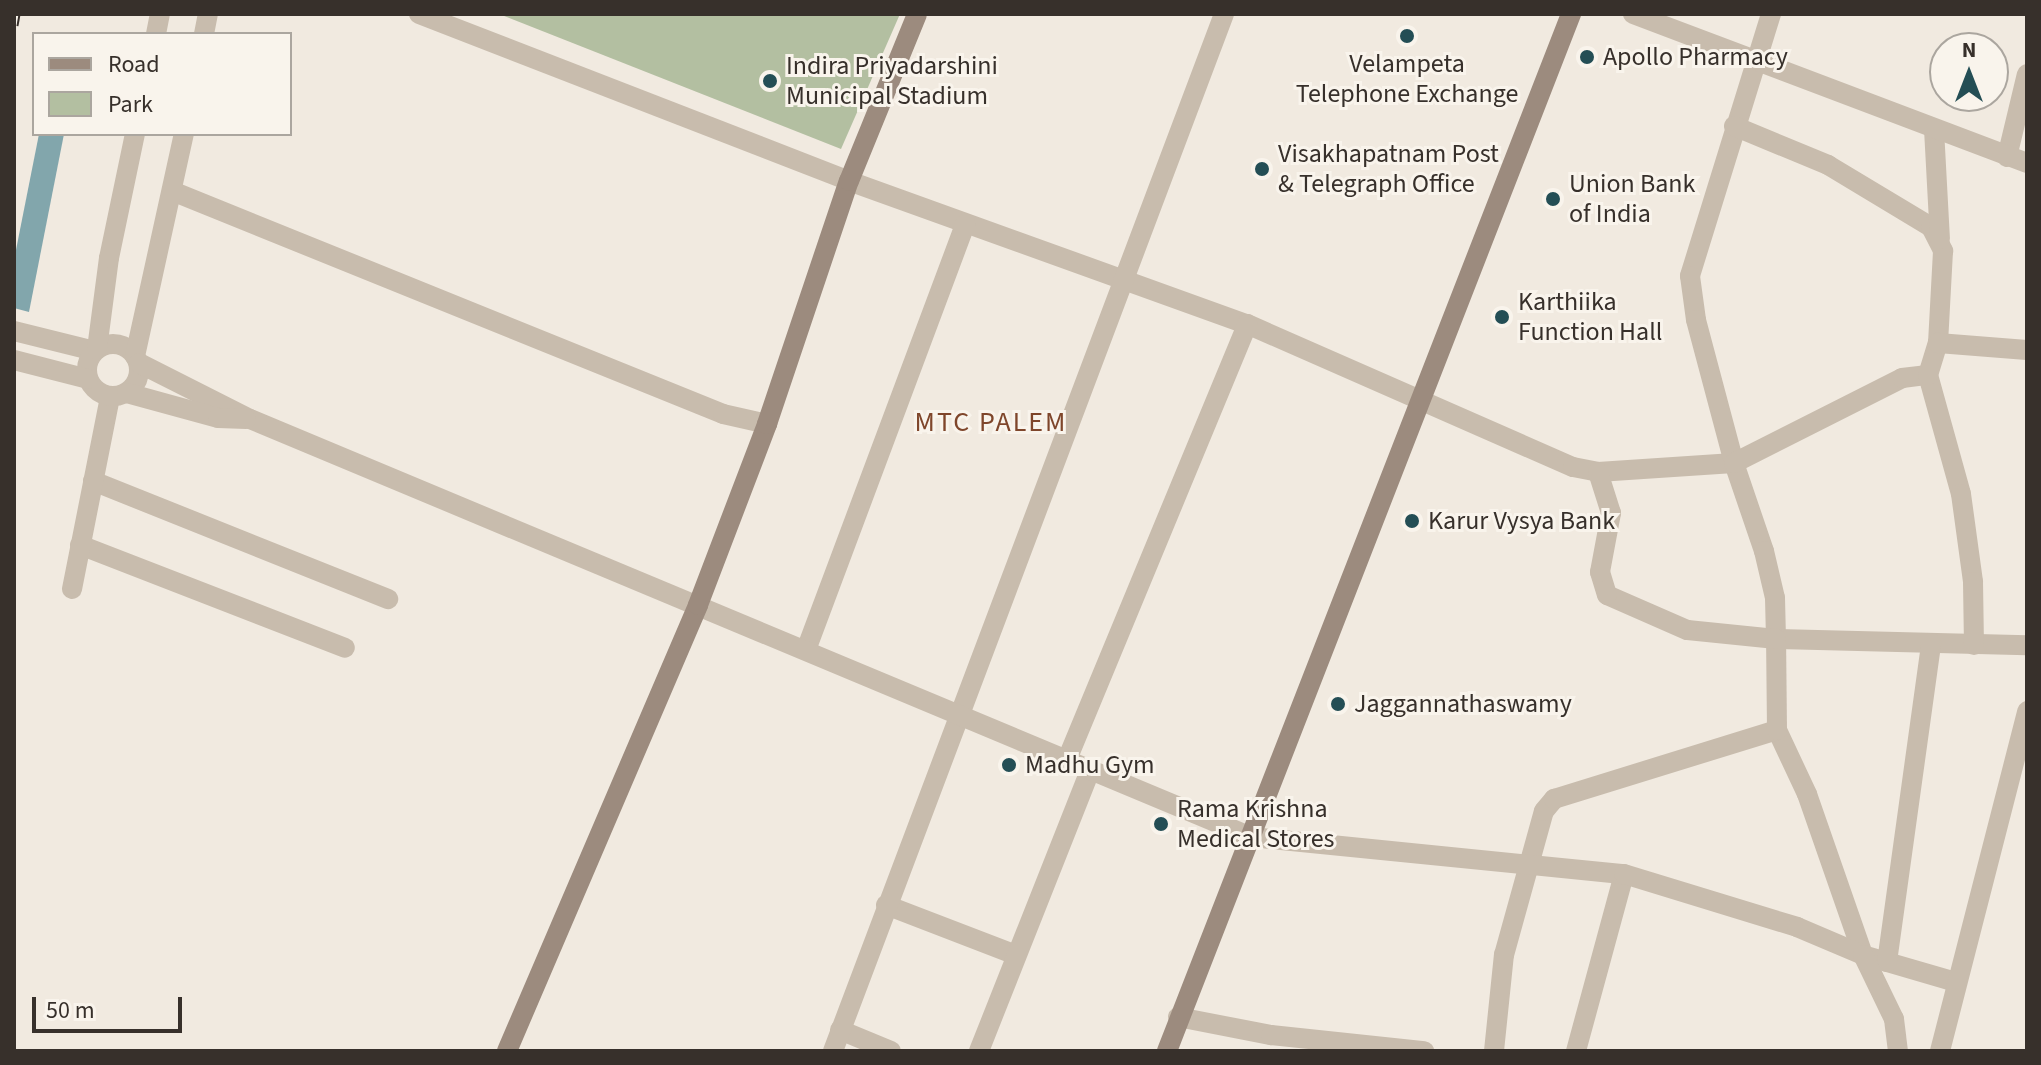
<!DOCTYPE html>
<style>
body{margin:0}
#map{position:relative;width:2041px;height:1065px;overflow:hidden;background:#f1eae0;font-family:"Source Sans 3",sans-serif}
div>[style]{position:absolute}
.green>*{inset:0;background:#b3bfa1}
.water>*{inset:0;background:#82a6ac}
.minor>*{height:20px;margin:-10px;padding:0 10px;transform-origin:10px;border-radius:10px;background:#c8bcad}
.tertiary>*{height:20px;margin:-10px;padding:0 10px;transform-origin:10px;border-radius:10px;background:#c8bcad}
.tertiary>.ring{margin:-10px;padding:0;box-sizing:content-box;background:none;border:20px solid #c8bcad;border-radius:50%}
.secondary>*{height:20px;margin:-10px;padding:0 10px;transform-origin:10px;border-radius:10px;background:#9c8b7e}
.rail>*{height:9px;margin-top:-4.5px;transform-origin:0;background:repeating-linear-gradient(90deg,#f9f4ec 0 18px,#37302b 0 36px);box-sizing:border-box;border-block:2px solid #37302b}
.dots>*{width:22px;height:22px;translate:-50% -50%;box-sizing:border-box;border:4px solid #f9f4ec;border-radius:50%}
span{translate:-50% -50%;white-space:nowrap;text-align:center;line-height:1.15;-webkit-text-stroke:6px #f9f4ec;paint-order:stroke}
.poi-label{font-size:26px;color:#37302b}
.left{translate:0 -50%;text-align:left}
.neighbourhood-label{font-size:28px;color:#7f462b;letter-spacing:2px}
.frame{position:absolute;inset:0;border:16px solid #37302b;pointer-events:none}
.legend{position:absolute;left:32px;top:32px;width:260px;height:104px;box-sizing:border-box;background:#f9f4ec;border:2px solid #aba69f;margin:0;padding:10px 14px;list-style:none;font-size:24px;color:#37302b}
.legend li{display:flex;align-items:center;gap:16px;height:40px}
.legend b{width:40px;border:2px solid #aba69f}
.north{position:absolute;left:1929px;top:32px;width:80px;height:80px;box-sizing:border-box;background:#f9f4ec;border:2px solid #aba69f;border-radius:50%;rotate:0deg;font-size:22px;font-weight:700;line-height:32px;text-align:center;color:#37302b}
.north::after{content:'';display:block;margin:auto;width:28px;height:36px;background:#244e55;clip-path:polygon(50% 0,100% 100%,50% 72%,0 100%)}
.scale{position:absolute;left:32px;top:997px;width:150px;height:36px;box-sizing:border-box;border:4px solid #37302b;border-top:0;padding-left:10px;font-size:24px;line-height:28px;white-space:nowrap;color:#37302b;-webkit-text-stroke:6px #f9f4ec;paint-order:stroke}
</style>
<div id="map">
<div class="green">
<i style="clip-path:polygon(499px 14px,900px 14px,841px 149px)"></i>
</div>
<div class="water">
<i style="clip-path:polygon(39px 134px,64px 134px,29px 312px,14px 308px,14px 260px)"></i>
</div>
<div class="minor">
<i style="left:419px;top:14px;width:461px;rotate:21.2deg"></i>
<i style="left:849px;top:181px;width:423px;rotate:19.8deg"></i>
<i style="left:1247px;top:324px;width:356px;rotate:23.7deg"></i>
<i style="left:1573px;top:467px;width:25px;rotate:11deg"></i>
<i style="left:1598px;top:472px;width:136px;rotate:-3.8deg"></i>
<i style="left:1734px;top:463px;width:93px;rotate:71.2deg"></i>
<i style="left:1764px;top:551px;width:48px;rotate:76.8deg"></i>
<i style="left:1775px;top:598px;width:41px;rotate:88.6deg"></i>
<i style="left:1776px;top:639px;width:251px;rotate:1.4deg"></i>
<i style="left:1771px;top:14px;width:274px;rotate:107.2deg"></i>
<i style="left:1690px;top:276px;width:44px;rotate:82.2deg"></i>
<i style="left:1696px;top:320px;width:148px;rotate:75.1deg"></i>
<i style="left:1734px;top:463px;width:188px;rotate:-26.8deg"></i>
<i style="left:1902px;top:378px;width:26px;rotate:-7deg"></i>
<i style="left:1928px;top:375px;width:123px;rotate:74.5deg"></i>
<i style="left:1961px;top:494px;width:89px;rotate:82.2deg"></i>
<i style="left:1973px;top:582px;width:63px;rotate:89.1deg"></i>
<i style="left:1734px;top:126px;width:102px;rotate:22.5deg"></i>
<i style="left:1828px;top:165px;width:120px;rotate:31deg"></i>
<i style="left:1931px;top:227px;width:27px;rotate:63deg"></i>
<i style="left:1943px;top:251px;width:92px;rotate:93.1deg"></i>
<i style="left:1934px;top:129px;width:110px;rotate:86.9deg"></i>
<i style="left:2007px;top:157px;width:85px;rotate:-76.5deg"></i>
<i style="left:172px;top:191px;width:594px;rotate:22.03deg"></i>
<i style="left:723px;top:414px;width:45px;rotate:12.8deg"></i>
<i style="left:1928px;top:375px;width:34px;rotate:-73deg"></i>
<i style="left:1938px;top:343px;width:89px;rotate:4.5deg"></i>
<i style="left:93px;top:481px;width:318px;rotate:21.8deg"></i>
<i style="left:80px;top:545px;width:284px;rotate:21.2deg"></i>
<i style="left:72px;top:589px;width:196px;rotate:-78.8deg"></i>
<i style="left:806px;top:650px;width:455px;rotate:-69.5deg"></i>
<i style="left:1777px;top:730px;width:71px;rotate:64.9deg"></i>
<i style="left:1807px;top:794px;width:170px;rotate:70.8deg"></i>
<i style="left:1863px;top:955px;width:97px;rotate:16.2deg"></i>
<i style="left:1066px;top:762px;width:474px;rotate:-67.5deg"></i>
<i style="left:886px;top:905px;width:139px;rotate:21deg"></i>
<i style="left:1887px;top:962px;width:322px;rotate:-82.1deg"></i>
<i style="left:840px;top:1030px;width:55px;rotate:22.4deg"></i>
<i style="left:833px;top:1051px;width:1108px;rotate:-69.34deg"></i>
<i style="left:979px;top:1051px;width:299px;rotate:-68.4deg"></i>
<i style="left:1494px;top:1051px;width:97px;rotate:-84.1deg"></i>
<i style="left:1504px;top:955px;width:149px;rotate:-74.5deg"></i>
<i style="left:1544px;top:811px;width:16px;rotate:-50deg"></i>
<i style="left:1554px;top:799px;width:233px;rotate:-17.2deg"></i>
<i style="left:1777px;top:730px;width:91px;rotate:-90.6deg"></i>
<i style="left:1776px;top:639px;width:89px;rotate:-174.2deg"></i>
<i style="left:1687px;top:630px;width:87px;rotate:-156.4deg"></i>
<i style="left:1607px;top:595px;width:24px;rotate:-107deg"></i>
<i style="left:1600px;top:572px;width:60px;rotate:-79.4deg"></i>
<i style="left:1611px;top:513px;width:43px;rotate:-107.6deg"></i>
<i style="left:1576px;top:1051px;width:183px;rotate:-74.8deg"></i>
<i style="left:1940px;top:1051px;width:351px;rotate:-75.6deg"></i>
</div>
<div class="tertiary">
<i style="left:1633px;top:14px;width:421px;rotate:20.7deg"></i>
<i style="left:156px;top:34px;width:20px;rotate:-79deg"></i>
<i style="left:204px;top:34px;width:20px;rotate:-79deg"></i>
<i style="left:14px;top:331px;width:83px;rotate:13.9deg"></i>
<i class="ring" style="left:87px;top:344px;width:32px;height:32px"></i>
<i style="left:97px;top:349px;width:92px;rotate:-82.5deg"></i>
<i style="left:109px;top:258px;width:127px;rotate:-78.2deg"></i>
<i style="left:135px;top:356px;width:227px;rotate:-77.6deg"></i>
<i style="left:14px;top:360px;width:76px;rotate:14.4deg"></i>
<i style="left:139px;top:363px;width:124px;rotate:26.8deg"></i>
<i style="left:250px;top:419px;width:1085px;rotate:22.66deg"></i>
<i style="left:1251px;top:837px;width:375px;rotate:5.7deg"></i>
<i style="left:1624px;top:874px;width:181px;rotate:17deg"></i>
<i style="left:1797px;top:927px;width:72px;rotate:23deg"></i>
<i style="left:1863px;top:955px;width:71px;rotate:64.2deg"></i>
<i style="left:1894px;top:1019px;width:32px;rotate:83deg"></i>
<i style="left:127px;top:393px;width:94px;rotate:15.4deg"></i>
<i style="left:218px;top:418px;width:28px;rotate:2deg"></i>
<i style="left:1178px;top:1017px;width:95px;rotate:11deg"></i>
<i style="left:1271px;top:1035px;width:154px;rotate:6deg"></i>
</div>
<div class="secondary">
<i style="left:507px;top:1051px;width:485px;rotate:-66.8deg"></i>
<i style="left:698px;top:605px;width:194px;rotate:-69.1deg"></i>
<i style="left:767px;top:424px;width:256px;rotate:-71.4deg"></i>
<i style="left:849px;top:181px;width:180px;rotate:-67.8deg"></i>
<i style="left:1167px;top:1051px;width:1113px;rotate:-68.71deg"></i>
</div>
<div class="rail">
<i style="left:14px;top:25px;width:11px;rotate:-80deg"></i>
</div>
<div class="dots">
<i style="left:1407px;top:36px;background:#244e55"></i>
<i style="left:1587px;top:57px;background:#244e55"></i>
<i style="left:770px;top:81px;background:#244e55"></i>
<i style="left:1262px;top:169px;background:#244e55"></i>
<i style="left:1553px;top:199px;background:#244e55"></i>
<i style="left:1502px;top:317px;background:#244e55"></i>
<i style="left:1412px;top:521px;background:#244e55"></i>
<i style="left:1338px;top:704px;background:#244e55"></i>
<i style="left:1009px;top:765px;background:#244e55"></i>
<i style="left:1161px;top:824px;background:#244e55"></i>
</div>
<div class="poi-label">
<span class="left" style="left:1603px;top:57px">Apollo Pharmacy</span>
<span style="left:1407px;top:79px">Velampeta<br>Telephone Exchange</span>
<span class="left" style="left:786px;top:81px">Indira Priyadarshini<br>Municipal Stadium</span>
<span class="left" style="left:1278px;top:169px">Visakhapatnam Post<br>&amp; Telegraph Office</span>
<span class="left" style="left:1569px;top:199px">Union Bank<br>of India</span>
<span class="left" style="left:1518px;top:317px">Karthiika<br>Function Hall</span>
<span class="left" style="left:1428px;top:521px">Karur Vysya Bank</span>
<span class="left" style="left:1354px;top:704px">Jaggannathaswamy</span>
<span class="left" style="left:1025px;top:765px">Madhu Gym</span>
<span class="left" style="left:1177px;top:824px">Rama Krishna<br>Medical Stores</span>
</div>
<div class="neighbourhood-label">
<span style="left:991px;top:422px">MTC PALEM</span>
</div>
<div class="frame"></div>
<ul class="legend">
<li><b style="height:10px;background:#9c8b7e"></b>Road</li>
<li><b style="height:22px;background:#b3bfa1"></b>Park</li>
</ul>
<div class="north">N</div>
<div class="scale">50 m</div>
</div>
